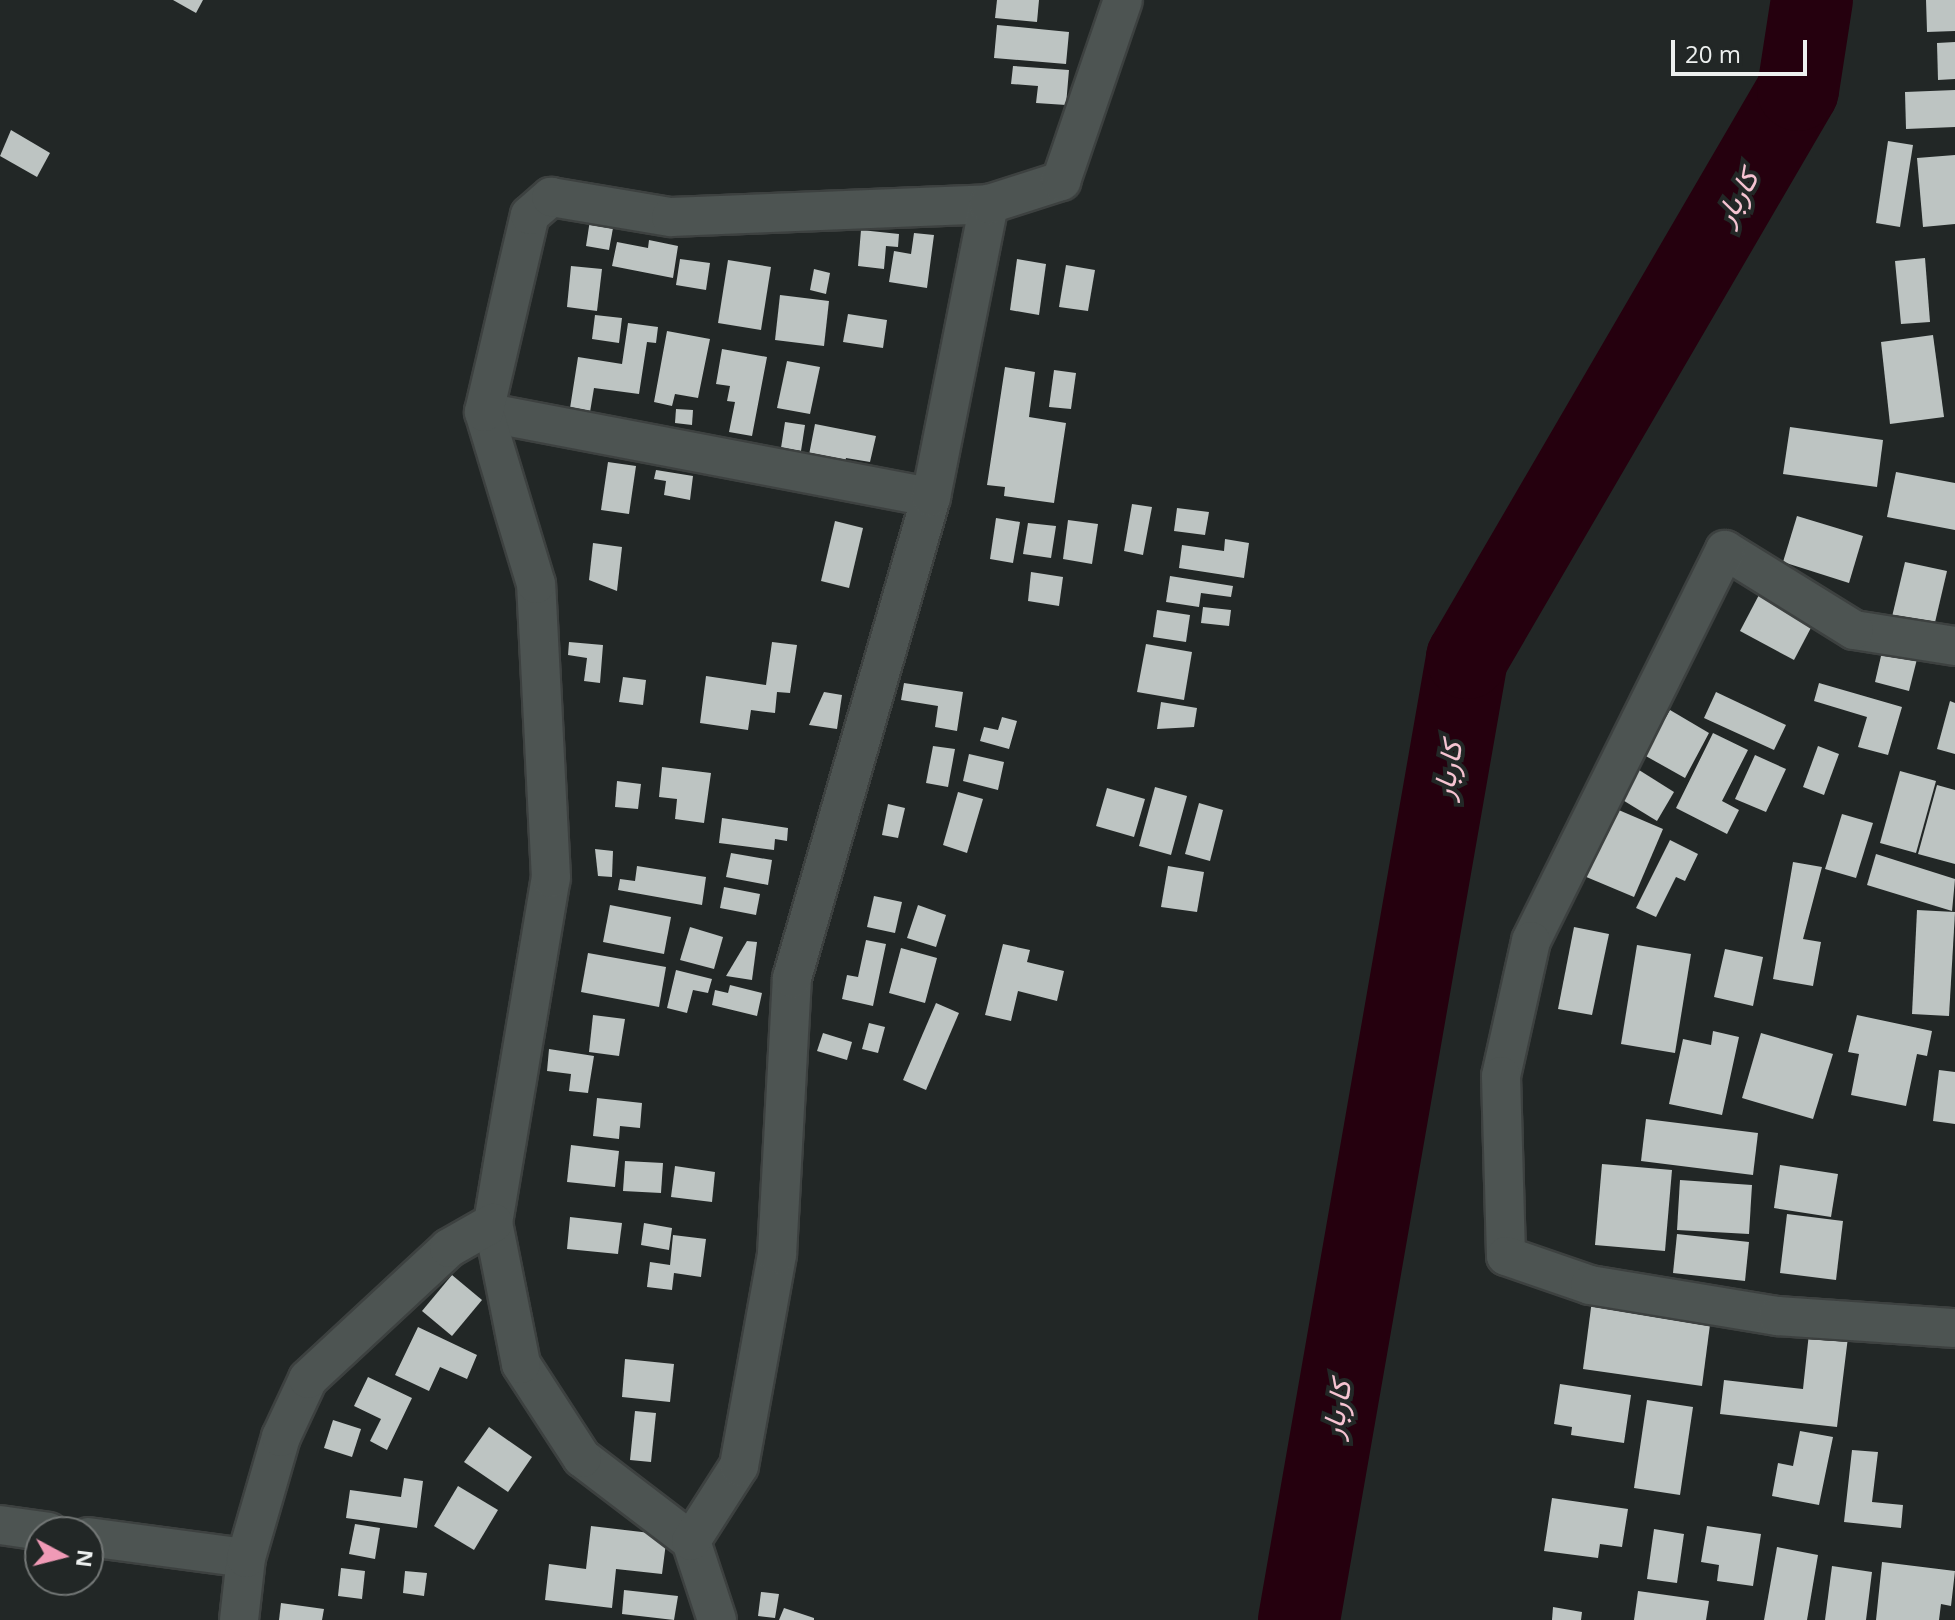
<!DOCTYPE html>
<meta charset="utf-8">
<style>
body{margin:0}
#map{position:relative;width:1955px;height:1620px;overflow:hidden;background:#222726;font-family:"Open Sans",Vazirmatn,sans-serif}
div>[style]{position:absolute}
.river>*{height:82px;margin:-41px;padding:0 41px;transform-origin:41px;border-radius:41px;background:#25000e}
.building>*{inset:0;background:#bdc4c2}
.roads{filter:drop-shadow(2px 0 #3d4140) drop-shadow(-2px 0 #3d4140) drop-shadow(0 2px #3d4140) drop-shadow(0 -2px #3d4140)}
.street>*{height:38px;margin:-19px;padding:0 19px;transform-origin:19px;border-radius:19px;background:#4d5452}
span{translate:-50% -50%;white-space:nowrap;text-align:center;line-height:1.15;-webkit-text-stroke:8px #222726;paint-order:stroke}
.water-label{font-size:30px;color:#f5c3d1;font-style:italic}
.north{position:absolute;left:24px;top:1516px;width:80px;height:80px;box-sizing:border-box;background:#222726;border:2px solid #737776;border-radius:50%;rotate:97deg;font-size:22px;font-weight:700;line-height:32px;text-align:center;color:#edf0ef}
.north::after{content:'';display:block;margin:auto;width:28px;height:36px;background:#f09ab6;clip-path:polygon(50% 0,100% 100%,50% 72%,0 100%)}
.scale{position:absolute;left:1671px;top:40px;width:136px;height:36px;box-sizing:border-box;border:4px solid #edf0ef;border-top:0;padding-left:10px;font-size:24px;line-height:28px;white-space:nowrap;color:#edf0ef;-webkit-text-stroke:6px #222726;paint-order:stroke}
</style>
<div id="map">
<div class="river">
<i style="left:1299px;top:1620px;width:977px;rotate:-80.09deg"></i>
<i style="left:1467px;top:658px;width:657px;rotate:-59.77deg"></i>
<i style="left:1798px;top:90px;width:91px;rotate:-81.2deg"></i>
</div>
<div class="building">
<i style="clip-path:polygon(173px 0,203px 0,196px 13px)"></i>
<i style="clip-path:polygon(997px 0,1039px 0,1037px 22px,995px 18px)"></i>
<i style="clip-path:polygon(1926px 0,1955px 0,1955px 31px,1927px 32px)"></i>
<i style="clip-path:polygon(997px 25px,1069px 32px,1066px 64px,994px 58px)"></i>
<i style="clip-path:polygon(1955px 42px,1955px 79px,1938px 80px,1937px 43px)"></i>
<i style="clip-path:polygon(1013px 66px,1069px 70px,1066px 105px,1036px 103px,1038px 86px,1011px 84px)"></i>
<i style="clip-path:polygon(1955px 90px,1955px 127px,1906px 129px,1905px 92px)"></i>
<i style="clip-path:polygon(11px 130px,50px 153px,37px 177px,0 156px)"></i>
<i style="clip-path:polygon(1888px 141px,1913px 145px,1900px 227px,1876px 223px)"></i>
<i style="clip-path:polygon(1955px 155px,1955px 224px,1923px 227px,1917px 158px)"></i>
<i style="clip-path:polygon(615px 217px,609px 250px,586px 246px,590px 220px)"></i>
<i style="clip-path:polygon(861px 230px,899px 234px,898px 247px,886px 246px,884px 269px,858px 266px)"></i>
<i style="clip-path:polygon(914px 233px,934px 235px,927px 288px,889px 282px,894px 251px,911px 254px)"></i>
<i style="clip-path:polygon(649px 240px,678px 246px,673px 278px,612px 266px,617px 242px,648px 248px)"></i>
<i style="clip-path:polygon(1925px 258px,1930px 322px,1901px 324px,1895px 261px)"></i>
<i style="clip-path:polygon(680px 259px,710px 263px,706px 290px,676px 285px)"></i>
<i style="clip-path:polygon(1017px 259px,1046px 264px,1039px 315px,1010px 310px)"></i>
<i style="clip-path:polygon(728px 260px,771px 267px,761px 330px,718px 323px)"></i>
<i style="clip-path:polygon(1066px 265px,1095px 270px,1088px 311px,1059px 307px)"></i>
<i style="clip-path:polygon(571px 266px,602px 269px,597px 311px,567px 307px)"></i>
<i style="clip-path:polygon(814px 269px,830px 273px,826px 294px,810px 290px)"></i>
<i style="clip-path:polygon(780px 295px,829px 301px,824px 346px,775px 340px)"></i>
<i style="clip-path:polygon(848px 314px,887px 320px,883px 348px,843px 342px)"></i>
<i style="clip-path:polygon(595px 315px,622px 318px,619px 343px,592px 339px)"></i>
<i style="clip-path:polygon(628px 323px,658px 327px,656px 343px,647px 342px,639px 394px,594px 388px,588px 424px,568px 421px,578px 357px,622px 364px)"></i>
<i style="clip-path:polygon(667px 331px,710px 339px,698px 398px,675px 394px,672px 406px,654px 402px)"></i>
<i style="clip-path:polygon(1933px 335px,1944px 417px,1890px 424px,1881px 342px)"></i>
<i style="clip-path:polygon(722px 349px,767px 357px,752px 436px,729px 432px,735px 402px,727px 401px,730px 386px,716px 384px)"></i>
<i style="clip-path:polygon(787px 361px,820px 367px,810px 414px,777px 408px)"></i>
<i style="clip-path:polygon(1005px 367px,1035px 372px,1029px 417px,1066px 423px,1054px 503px,1004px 496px,1005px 487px,987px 485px)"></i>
<i style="clip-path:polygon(1054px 370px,1076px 373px,1071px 409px,1049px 407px)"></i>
<i style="clip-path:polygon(676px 409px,693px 410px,692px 425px,675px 423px)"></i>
<i style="clip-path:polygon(785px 422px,805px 425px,801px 451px,781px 448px)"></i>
<i style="clip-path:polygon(815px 424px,876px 436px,870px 462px,846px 458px,843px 472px,807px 465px)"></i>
<i style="clip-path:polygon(1790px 427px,1883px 440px,1877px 487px,1783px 474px)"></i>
<i style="clip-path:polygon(608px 462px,636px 466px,629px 514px,601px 510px)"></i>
<i style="clip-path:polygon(656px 470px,693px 476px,690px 500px,664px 495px,666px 481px,654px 479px)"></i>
<i style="clip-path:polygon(1896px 472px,1955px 483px,1955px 530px,1887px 517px)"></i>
<i style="clip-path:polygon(1132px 504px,1152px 507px,1143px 555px,1124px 551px)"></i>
<i style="clip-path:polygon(1177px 508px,1209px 512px,1205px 535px,1174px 531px)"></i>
<i style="clip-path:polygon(1797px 516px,1863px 536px,1849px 583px,1783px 562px)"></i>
<i style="clip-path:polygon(996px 518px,1020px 522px,1013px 563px,990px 559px)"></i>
<i style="clip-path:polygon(1068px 520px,1098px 524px,1092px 564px,1063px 559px)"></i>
<i style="clip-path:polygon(835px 521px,863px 528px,849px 588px,821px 581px)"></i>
<i style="clip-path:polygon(1028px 523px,1056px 526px,1051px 558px,1023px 554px)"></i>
<i style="clip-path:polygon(1225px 539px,1249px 543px,1244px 578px,1179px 568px,1182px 545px,1224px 551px)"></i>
<i style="clip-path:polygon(593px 543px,622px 547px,617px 591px,589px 580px)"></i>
<i style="clip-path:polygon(1905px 562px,1947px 571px,1933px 631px,1891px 621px)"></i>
<i style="clip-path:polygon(1031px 572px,1063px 577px,1059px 606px,1028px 601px)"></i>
<i style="clip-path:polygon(1170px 576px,1233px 586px,1231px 597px,1201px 593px,1199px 607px,1166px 602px)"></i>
<i style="clip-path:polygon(1760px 593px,1814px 622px,1794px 660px,1740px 631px)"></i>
<i style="clip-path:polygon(1203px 607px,1231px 610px,1229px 626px,1201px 623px)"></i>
<i style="clip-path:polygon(1157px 610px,1190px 615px,1186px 642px,1153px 637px)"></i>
<i style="clip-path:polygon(569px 642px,603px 645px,600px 683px,584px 681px,587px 658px,568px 655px)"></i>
<i style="clip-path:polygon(772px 642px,797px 645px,790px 693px,777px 692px,775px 713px,751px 710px,748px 730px,700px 723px,706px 676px,766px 685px)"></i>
<i style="clip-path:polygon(1884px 643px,1919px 651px,1909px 691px,1875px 682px)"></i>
<i style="clip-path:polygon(1146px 644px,1192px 652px,1184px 700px,1137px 692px)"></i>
<i style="clip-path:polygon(623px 677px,646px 680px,643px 705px,619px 702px)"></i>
<i style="clip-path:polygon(904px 683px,963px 692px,957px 731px,935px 727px,938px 706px,901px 700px)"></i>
<i style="clip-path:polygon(1819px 683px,1902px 707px,1888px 755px,1858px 747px,1867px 717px,1814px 701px)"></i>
<i style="clip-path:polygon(824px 692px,842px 695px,837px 729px,809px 725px)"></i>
<i style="clip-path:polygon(1716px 692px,1786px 725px,1774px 750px,1704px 718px)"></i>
<i style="clip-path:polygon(1950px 701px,1955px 703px,1955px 754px,1937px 749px)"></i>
<i style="clip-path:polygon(1161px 702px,1197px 708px,1194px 727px,1157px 729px)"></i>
<i style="clip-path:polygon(1670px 710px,1709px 733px,1685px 778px,1644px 755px)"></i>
<i style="clip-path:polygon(1002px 717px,1017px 721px,1009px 749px,980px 741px,984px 727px,998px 730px)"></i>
<i style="clip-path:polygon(1713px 733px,1748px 750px,1722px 801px,1739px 810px,1727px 834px,1676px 808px)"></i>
<i style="clip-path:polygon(933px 746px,955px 749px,948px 787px,926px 783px)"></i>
<i style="clip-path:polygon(1818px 746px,1839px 754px,1824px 795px,1803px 787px)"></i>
<i style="clip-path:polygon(969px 754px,1004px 762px,998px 790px,963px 781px)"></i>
<i style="clip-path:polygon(1755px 755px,1786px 769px,1766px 812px,1735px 799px)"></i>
<i style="clip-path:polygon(662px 767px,711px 773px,704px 823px,675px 819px,677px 799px,659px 797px)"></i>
<i style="clip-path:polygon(1639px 770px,1674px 792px,1657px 821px,1621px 799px)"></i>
<i style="clip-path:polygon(1900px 771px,1936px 781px,1916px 853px,1880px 843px)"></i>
<i style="clip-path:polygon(617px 781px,641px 784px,638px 809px,615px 807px)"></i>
<i style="clip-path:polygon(1937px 785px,1955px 790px,1955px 864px,1918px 854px)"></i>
<i style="clip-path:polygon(1155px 787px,1187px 796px,1171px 855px,1139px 846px)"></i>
<i style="clip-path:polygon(1107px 788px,1145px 799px,1134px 837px,1096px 826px)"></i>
<i style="clip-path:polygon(958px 792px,983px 799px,967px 853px,943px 845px)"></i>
<i style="clip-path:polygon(1199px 803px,1223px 810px,1210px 861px,1185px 854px)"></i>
<i style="clip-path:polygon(888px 804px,905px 808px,898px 838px,882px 835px)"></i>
<i style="clip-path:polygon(1614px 808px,1663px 829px,1634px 897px,1584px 876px)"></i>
<i style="clip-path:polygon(1842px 814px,1873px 823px,1856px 878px,1825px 869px)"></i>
<i style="clip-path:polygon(722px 818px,788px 828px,787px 841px,775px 839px,774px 850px,719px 843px)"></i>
<i style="clip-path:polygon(1670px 840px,1698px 854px,1685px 881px,1676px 877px,1656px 917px,1636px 908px)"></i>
<i style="clip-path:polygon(595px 849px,613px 851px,612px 877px,598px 876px)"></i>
<i style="clip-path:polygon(731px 853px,772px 860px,768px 885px,726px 877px)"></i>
<i style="clip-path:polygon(1876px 854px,1955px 879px,1952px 911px,1867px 885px)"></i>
<i style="clip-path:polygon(1793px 862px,1822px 867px,1803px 939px,1821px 942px,1813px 986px,1773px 979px)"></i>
<i style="clip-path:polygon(637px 866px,706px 877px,702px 905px,618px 890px,620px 879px,635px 881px)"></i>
<i style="clip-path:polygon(1168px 866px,1204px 872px,1197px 912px,1161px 907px)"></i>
<i style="clip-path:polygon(724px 887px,760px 894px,756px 915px,720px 908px)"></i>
<i style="clip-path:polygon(874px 896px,902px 902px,895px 933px,867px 927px)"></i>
<i style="clip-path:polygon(610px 905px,671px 917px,664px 954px,603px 942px)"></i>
<i style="clip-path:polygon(918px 905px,946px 915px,936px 947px,907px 938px)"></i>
<i style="clip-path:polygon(1917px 910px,1955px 912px,1949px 1016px,1912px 1014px)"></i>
<i style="clip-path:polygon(690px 927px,723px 937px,714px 969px,680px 960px)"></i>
<i style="clip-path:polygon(1574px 927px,1609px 934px,1592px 1015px,1558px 1009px)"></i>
<i style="clip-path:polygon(866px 940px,886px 944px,873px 1006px,842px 999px,847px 975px,858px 977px)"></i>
<i style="clip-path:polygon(747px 941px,757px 942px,752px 980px,726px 976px)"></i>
<i style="clip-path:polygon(1003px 944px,1030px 950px,1027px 962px,1064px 971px,1057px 1001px,1018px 991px,1011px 1021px,985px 1015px)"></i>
<i style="clip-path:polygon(1637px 945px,1691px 954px,1675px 1053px,1621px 1044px)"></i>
<i style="clip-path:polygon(901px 948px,937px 958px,925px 1003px,889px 993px)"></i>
<i style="clip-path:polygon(1725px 949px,1763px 957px,1753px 1006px,1714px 997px)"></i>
<i style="clip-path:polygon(588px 953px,666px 967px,659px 1007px,581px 992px)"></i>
<i style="clip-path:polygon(676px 970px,712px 979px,708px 993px,693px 990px,687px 1013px,667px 1008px)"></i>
<i style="clip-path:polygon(730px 985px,762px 993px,757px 1016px,712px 1005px,715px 990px,728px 993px)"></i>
<i style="clip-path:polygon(936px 1003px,959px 1013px,926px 1090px,903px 1080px)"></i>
<i style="clip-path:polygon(593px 1015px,625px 1019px,619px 1056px,589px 1052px)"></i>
<i style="clip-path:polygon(1857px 1015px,1932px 1031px,1927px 1056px,1917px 1054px,1906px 1106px,1851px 1095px,1859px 1054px,1848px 1052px)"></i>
<i style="clip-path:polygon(869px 1023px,885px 1027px,878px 1053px,862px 1049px)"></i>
<i style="clip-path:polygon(1713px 1031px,1739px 1037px,1722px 1115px,1669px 1104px,1683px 1039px,1711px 1045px)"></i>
<i style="clip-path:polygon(823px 1033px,852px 1042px,847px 1060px,817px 1051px)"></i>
<i style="clip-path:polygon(1761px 1033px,1833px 1054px,1813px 1119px,1742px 1098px)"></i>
<i style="clip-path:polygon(549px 1049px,594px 1056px,588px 1093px,569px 1091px,571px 1074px,547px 1071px)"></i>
<i style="clip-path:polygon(1939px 1070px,1955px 1072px,1955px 1124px,1933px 1121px)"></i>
<i style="clip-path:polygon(597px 1098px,642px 1103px,640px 1128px,620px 1126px,619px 1139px,593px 1136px)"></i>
<i style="clip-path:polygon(1646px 1119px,1758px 1133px,1753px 1175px,1641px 1161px)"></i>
<i style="clip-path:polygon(571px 1145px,619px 1151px,615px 1187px,567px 1182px)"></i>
<i style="clip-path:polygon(625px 1161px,663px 1163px,661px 1193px,623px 1191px)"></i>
<i style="clip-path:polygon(1602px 1164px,1672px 1170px,1665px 1251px,1595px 1245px)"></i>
<i style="clip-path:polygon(1780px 1165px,1838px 1174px,1831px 1217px,1774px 1208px)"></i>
<i style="clip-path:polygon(675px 1166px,715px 1172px,712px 1202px,671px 1197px)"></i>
<i style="clip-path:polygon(1680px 1180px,1752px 1185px,1749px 1234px,1677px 1230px)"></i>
<i style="clip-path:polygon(1787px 1214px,1843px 1221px,1836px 1280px,1780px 1273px)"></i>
<i style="clip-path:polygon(570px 1217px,622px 1223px,618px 1254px,567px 1249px)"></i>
<i style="clip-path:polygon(644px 1223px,672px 1228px,669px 1250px,641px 1245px)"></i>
<i style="clip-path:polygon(1677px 1234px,1749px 1242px,1745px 1281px,1673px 1273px)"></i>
<i style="clip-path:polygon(673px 1235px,706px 1239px,701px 1277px,674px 1273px,672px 1290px,647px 1287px,650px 1262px,670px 1265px)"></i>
<i style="clip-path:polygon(452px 1275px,482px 1300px,452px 1336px,422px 1311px)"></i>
<i style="clip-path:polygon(1592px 1300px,1711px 1317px,1702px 1386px,1583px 1369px)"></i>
<i style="clip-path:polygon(418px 1327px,477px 1355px,467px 1379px,440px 1367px,429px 1391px,395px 1375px)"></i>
<i style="clip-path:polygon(1809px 1333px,1848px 1337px,1837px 1427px,1720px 1414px,1724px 1380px,1803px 1389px)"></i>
<i style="clip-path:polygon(625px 1359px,674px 1364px,670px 1402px,622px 1397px)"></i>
<i style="clip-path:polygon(368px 1377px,412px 1398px,387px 1450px,370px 1441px,381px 1419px,354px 1406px)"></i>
<i style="clip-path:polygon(1560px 1384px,1631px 1395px,1624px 1443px,1571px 1435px,1572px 1427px,1554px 1424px)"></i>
<i style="clip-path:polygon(1647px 1400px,1693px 1407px,1680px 1495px,1634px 1488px)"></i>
<i style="clip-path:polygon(635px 1411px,656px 1413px,651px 1462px,630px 1460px)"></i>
<i style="clip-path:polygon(333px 1420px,361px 1429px,352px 1457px,324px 1448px)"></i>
<i style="clip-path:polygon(489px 1427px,532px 1457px,508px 1492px,464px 1462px)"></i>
<i style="clip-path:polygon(1800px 1431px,1833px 1437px,1819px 1505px,1772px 1496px,1778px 1463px,1793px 1466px)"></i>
<i style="clip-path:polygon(1852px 1450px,1878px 1452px,1872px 1502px,1903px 1505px,1901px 1528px,1844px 1522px)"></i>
<i style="clip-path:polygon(404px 1478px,423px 1481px,417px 1528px,346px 1518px,350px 1490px,401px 1497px)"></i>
<i style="clip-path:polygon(458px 1486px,498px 1510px,474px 1550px,434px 1526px)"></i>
<i style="clip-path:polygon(1552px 1498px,1628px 1509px,1622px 1547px,1600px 1544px,1598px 1558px,1544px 1551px)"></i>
<i style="clip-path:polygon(355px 1524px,380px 1528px,375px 1559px,349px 1554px)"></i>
<i style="clip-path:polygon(591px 1526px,667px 1535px,662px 1574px,616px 1569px,612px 1608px,545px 1600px,549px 1564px,586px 1569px)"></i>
<i style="clip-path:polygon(1707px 1526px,1761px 1534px,1753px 1586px,1717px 1581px,1719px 1565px,1701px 1562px)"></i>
<i style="clip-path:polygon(1654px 1529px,1684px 1534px,1677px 1583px,1647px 1579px)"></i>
<i style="clip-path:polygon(1777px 1547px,1818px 1555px,1807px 1620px,1764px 1620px)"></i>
<i style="clip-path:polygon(1882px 1562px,1955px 1571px,1951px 1606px,1941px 1604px,1939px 1620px,1876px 1620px)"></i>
<i style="clip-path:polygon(1832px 1566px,1872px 1572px,1866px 1620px,1825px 1620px)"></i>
<i style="clip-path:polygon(341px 1568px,365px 1571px,362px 1599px,338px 1596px)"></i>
<i style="clip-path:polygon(405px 1571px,427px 1573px,424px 1596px,403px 1593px)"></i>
<i style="clip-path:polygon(624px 1590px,678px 1596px,674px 1620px,622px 1614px)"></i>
<i style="clip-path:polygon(1638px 1591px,1709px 1601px,1706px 1620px,1634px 1620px)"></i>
<i style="clip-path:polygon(761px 1592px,779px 1594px,775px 1618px,758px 1616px)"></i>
<i style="clip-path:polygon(281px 1603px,324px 1609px,322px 1620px,279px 1620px)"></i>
<i style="clip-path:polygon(1553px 1607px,1582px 1612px,1581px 1620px,1552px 1620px)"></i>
<i style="clip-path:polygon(784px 1608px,814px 1618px,814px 1620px,779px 1620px)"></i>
</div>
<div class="roads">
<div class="street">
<i style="left:484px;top:412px;width:455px;rotate:10.8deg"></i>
<i style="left:1955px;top:646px;width:102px;rotate:-171deg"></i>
<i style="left:1854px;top:630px;width:152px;rotate:-148.2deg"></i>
<i style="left:1725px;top:550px;width:436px;rotate:116.4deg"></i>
<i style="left:1531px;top:941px;width:138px;rotate:102.5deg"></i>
<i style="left:1501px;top:1076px;width:180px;rotate:88.4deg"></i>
<i style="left:1506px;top:1256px;width:89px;rotate:19deg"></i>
<i style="left:1590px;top:1285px;width:191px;rotate:9.4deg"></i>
<i style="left:1778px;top:1316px;width:177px;rotate:3.9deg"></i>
<i style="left:0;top:1525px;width:49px;rotate:8.1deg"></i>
<i style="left:88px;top:1537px;width:159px;rotate:7.6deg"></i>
<i style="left:691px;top:1541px;width:137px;rotate:-142.7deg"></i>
<i style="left:582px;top:1458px;width:112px;rotate:-123deg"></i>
<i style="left:521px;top:1364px;width:144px;rotate:-101.2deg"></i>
<i style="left:493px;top:1223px;width:350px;rotate:-80.5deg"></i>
<i style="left:551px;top:878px;width:294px;rotate:-92.9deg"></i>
<i style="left:536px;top:584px;width:180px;rotate:-106.8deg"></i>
<i style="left:484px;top:412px;width:202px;rotate:-76.9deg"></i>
<i style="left:530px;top:215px;width:28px;rotate:-41deg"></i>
<i style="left:551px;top:197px;width:122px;rotate:9.5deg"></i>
<i style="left:671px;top:217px;width:318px;rotate:-2.3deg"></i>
<i style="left:239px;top:1620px;width:62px;rotate:-83.6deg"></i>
<i style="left:246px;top:1558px;width:126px;rotate:-73.9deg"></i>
<i style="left:281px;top:1437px;width:64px;rotate:-65deg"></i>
<i style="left:308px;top:1379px;width:192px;rotate:-42.9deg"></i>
<i style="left:449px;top:1248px;width:51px;rotate:-29.6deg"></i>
<i style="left:717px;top:1620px;width:83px;rotate:-108.2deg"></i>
<i style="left:691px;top:1541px;width:89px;rotate:-57.4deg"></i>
<i style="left:739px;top:1466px;width:215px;rotate:-79.8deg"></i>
<i style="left:777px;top:1254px;width:276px;rotate:-86.9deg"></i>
<i style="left:792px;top:978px;width:501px;rotate:-73.88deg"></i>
<i style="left:931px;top:497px;width:299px;rotate:-78.8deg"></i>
<i style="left:989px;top:204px;width:76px;rotate:-17.7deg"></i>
<i style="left:1061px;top:181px;width:191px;rotate:-71.1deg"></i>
</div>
</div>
<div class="water-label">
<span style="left:1736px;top:197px;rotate:-60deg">کاربار</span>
<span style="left:1447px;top:770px;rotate:-80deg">کاربار</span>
<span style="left:1336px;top:1409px;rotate:-80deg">کاربار</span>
</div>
<div class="north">N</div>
<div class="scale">20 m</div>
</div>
